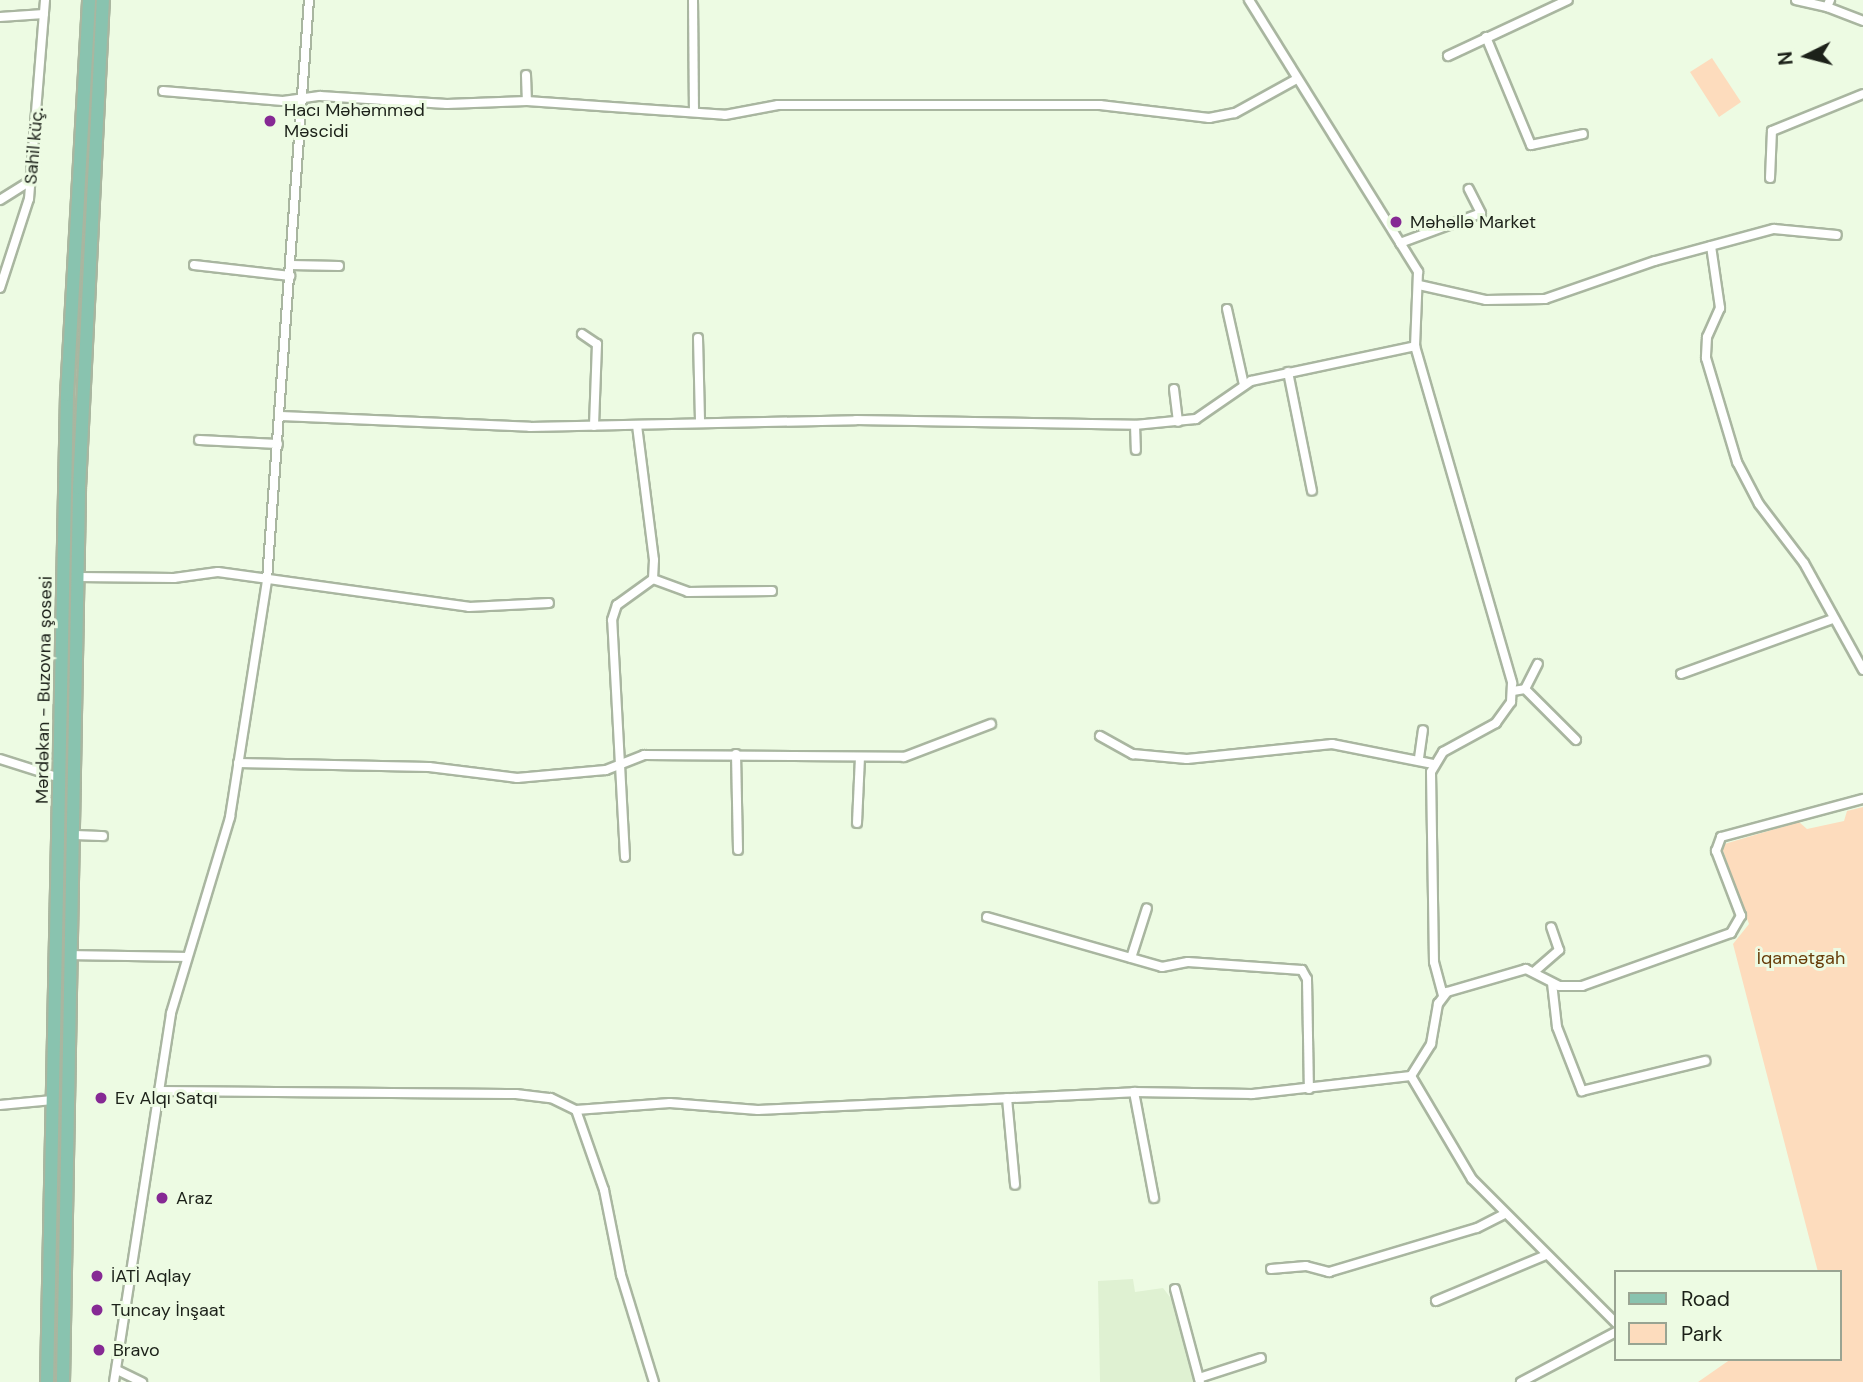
<!DOCTYPE html>
<meta charset="utf-8">
<style>
body{margin:0}
#map{position:relative;width:1863px;height:1382px;overflow:hidden;background:#edfbe3;font-family:"DM Sans",sans-serif}
div>[style]{position:absolute}
.built>*{inset:0;background:#dff1d2}
.green>*{inset:0;background:#fddcbd}
.roads{filter:drop-shadow(2px 0 #a9b6a0) drop-shadow(-2px 0 #a9b6a0) drop-shadow(0 2px #a9b6a0) drop-shadow(0 -2px #a9b6a0)}
.street>*{height:8px;margin:-4px;padding:0 4px;transform-origin:4px;border-radius:4px;background:#fff}
.primary>*{height:12px;margin:-6px;padding:0 6px;transform-origin:6px;border-radius:6px;background:#89c3af}
.dots>*{width:19px;height:19px;translate:-50% -50%;box-sizing:border-box;border:4px solid #edfbe3;border-radius:50%}
span{translate:-50% -50%;white-space:nowrap;text-align:center;line-height:1.15;-webkit-text-stroke:6px #edfbe3;paint-order:stroke}
.poi-label{font-size:18px;color:#1c2119}
.left{translate:0 -50%;text-align:left}
.street-label{font-size:18px;color:#1c2119}
.park-label{font-size:18px;color:#673c09}
.legend{position:absolute;left:1614px;top:1270px;width:228px;height:91px;box-sizing:border-box;background:#edfbe3;border:2px solid #99a492;margin:0;padding:9px 12px;list-style:none;font-size:21px;color:#1c2119}
.legend li{display:flex;align-items:center;gap:14px;height:35px}
.legend b{width:35px;border:2px solid #99a492}
.north{position:absolute;left:1772px;top:21px;width:70px;height:70px;-webkit-text-stroke:5px #edfbe3;paint-order:stroke;rotate:264deg;font-size:19px;font-weight:700;line-height:28px;text-align:center;color:#1c2119}
.north::after{content:'';display:block;margin:auto;width:24px;height:32px;background:#1c2119;clip-path:polygon(50% 0,100% 100%,50% 72%,0 100%)}
</style>
<div id="map">
<div class="built">
<i style="clip-path:polygon(1133px 1279px,1135px 1292px,1163px 1288px,1173px 1301px,1194px 1382px,1100px 1382px,1098px 1281px)"></i>
</div>
<div class="green">
<i style="clip-path:polygon(1712px 58px,1741px 102px,1719px 117px,1690px 72px)"></i>
<i style="clip-path:polygon(1863px 807px,1863px 1382px,1698px 1382px,1731px 1359px,1840px 1359px,1840px 1272px,1818px 1272px,1733px 944px,1749px 924px,1721px 845px,1799px 822px,1807px 829px,1844px 821px,1847px 811px)"></i>
</div>
<div class="roads">
<div class="street">
<i style="left:693px;top:0;width:112px;rotate:89.5deg"></i>
<i style="left:1249px;top:0;width:320px;rotate:58.1deg"></i>
<i style="left:1418px;top:272px;width:74px;rotate:92.3deg"></i>
<i style="left:1415px;top:346px;width:351px;rotate:73.9deg"></i>
<i style="left:1512px;top:683px;width:19px;rotate:93deg"></i>
<i style="left:1511px;top:702px;width:26px;rotate:126deg"></i>
<i style="left:1496px;top:723px;width:60px;rotate:151.3deg"></i>
<i style="left:1443px;top:752px;width:23px;rotate:121deg"></i>
<i style="left:1431px;top:772px;width:190px;rotate:89.1deg"></i>
<i style="left:1434px;top:962px;width:35px;rotate:75deg"></i>
<i style="left:1796px;top:0;width:32px;rotate:13deg"></i>
<i style="left:1827px;top:7px;width:8px;rotate:-67deg"></i>
<i style="left:1827px;top:7px;width:39px;rotate:21deg"></i>
<i style="left:0;top:17px;width:44px;rotate:-3.9deg"></i>
<i style="left:1486px;top:37px;width:117px;rotate:67.4deg"></i>
<i style="left:1531px;top:145px;width:53px;rotate:-11.9deg"></i>
<i style="left:1448px;top:56px;width:132px;rotate:-25deg"></i>
<i style="left:526px;top:75px;width:26px;rotate:88deg"></i>
<i style="left:163px;top:91px;width:120px;rotate:4.8deg"></i>
<i style="left:283px;top:101px;width:37px;rotate:-8deg"></i>
<i style="left:320px;top:96px;width:127px;rotate:3.6deg"></i>
<i style="left:447px;top:104px;width:80px;rotate:-2.1deg"></i>
<i style="left:527px;top:101px;width:198px;rotate:4deg"></i>
<i style="left:725px;top:115px;width:54px;rotate:-10.7deg"></i>
<i style="left:778px;top:105px;width:322px"></i>
<i style="left:1100px;top:105px;width:110px;rotate:6.8deg"></i>
<i style="left:1209px;top:118px;width:26px;rotate:-11deg"></i>
<i style="left:1235px;top:113px;width:68px;rotate:-28.8deg"></i>
<i style="left:1770px;top:178px;width:47px;rotate:-87.6deg"></i>
<i style="left:1772px;top:131px;width:98px;rotate:-22.1deg"></i>
<i style="left:0;top:200px;width:36px;rotate:-32deg"></i>
<i style="left:1400px;top:243px;width:86px;rotate:-20.3deg"></i>
<i style="left:1481px;top:213px;width:27px;rotate:-117deg"></i>
<i style="left:1711px;top:246px;width:63px;rotate:81.7deg"></i>
<i style="left:1720px;top:308px;width:32px;rotate:114deg"></i>
<i style="left:1707px;top:337px;width:21px;rotate:93deg"></i>
<i style="left:1706px;top:358px;width:109px;rotate:73.4deg"></i>
<i style="left:1737px;top:462px;width:47px;rotate:62.4deg"></i>
<i style="left:1759px;top:504px;width:74px;rotate:52.7deg"></i>
<i style="left:1804px;top:563px;width:122px;rotate:61.1deg"></i>
<i style="left:194px;top:265px;width:97px;rotate:6.5deg"></i>
<i style="left:291px;top:265px;width:48px;rotate:1.2deg"></i>
<i style="left:1419px;top:285px;width:69px;rotate:12.6deg"></i>
<i style="left:1486px;top:300px;width:59px;rotate:-1deg"></i>
<i style="left:1545px;top:299px;width:116px;rotate:-19.1deg"></i>
<i style="left:1655px;top:261px;width:123px;rotate:-15.1deg"></i>
<i style="left:1774px;top:229px;width:63px;rotate:5.4deg"></i>
<i style="left:0;top:288px;width:94px;rotate:-72deg"></i>
<i style="left:29px;top:199px;width:200px;rotate:-85.4deg"></i>
<i style="left:1227px;top:309px;width:78px;rotate:77.4deg"></i>
<i style="left:582px;top:334px;width:18px;rotate:34deg"></i>
<i style="left:597px;top:344px;width:82px;rotate:92.1deg"></i>
<i style="left:698px;top:338px;width:83px;rotate:88.6deg"></i>
<i style="left:1288px;top:372px;width:121px;rotate:78.6deg"></i>
<i style="left:1174px;top:389px;width:33px;rotate:83deg"></i>
<i style="left:281px;top:416px;width:249px;rotate:2.5deg"></i>
<i style="left:530px;top:427px;width:326px;rotate:-1.2deg"></i>
<i style="left:856px;top:420px;width:279px;rotate:1deg"></i>
<i style="left:1135px;top:425px;width:61px;rotate:-5.6deg"></i>
<i style="left:1196px;top:419px;width:67px;rotate:-34.6deg"></i>
<i style="left:1251px;top:381px;width:168px;rotate:-12deg"></i>
<i style="left:1135px;top:425px;width:25px;rotate:88deg"></i>
<i style="left:199px;top:440px;width:79px;rotate:2.9deg"></i>
<i style="left:78px;top:577px;width:96px;rotate:0.6deg"></i>
<i style="left:174px;top:578px;width:44px;rotate:-7.8deg"></i>
<i style="left:218px;top:572px;width:253px;rotate:7.9deg"></i>
<i style="left:469px;top:607px;width:80px;rotate:-2.9deg"></i>
<i style="left:653px;top:579px;width:37px;rotate:20deg"></i>
<i style="left:688px;top:592px;width:84px;rotate:-0.7deg"></i>
<i style="left:1681px;top:674px;width:162px;rotate:-19.9deg"></i>
<i style="left:1525px;top:689px;width:28px;rotate:-63deg"></i>
<i style="left:1513px;top:691px;width:12px;rotate:-9deg"></i>
<i style="left:1525px;top:689px;width:72px;rotate:45deg"></i>
<i style="left:1100px;top:736px;width:38px;rotate:29deg"></i>
<i style="left:1133px;top:754px;width:54px;rotate:5.3deg"></i>
<i style="left:1187px;top:759px;width:146px;rotate:-5.9deg"></i>
<i style="left:1332px;top:744px;width:103px;rotate:11.2deg"></i>
<i style="left:736px;top:754px;width:96px;rotate:88.8deg"></i>
<i style="left:1419px;top:758px;width:28px;rotate:-82deg"></i>
<i style="left:0;top:759px;width:63px;rotate:17.6deg"></i>
<i style="left:238px;top:763px;width:191px;rotate:1.2deg"></i>
<i style="left:429px;top:767px;width:89px;rotate:7.1deg"></i>
<i style="left:517px;top:778px;width:89px;rotate:-5.1deg"></i>
<i style="left:606px;top:770px;width:41px;rotate:-21.5deg"></i>
<i style="left:644px;top:755px;width:260px;rotate:0.4deg"></i>
<i style="left:904px;top:757px;width:93px;rotate:-20.8deg"></i>
<i style="left:857px;top:823px;width:66px;rotate:-87.4deg"></i>
<i style="left:73px;top:835px;width:30px;rotate:2deg"></i>
<i style="left:625px;top:857px;width:237px;rotate:-93.1deg"></i>
<i style="left:612px;top:620px;width:16px;rotate:-72deg"></i>
<i style="left:617px;top:605px;width:44px;rotate:-35.8deg"></i>
<i style="left:653px;top:579px;width:19px;rotate:-87deg"></i>
<i style="left:654px;top:560px;width:136px;rotate:-97.2deg"></i>
<i style="left:987px;top:917px;width:182px;rotate:15.9deg"></i>
<i style="left:1162px;top:967px;width:26px;rotate:-11deg"></i>
<i style="left:1188px;top:962px;width:114px;rotate:4deg"></i>
<i style="left:1302px;top:970px;width:10px;rotate:61deg"></i>
<i style="left:1307px;top:979px;width:110px;rotate:89deg"></i>
<i style="left:70px;top:955px;width:116px;rotate:1deg"></i>
<i style="left:1131px;top:958px;width:52px;rotate:-72.3deg"></i>
<i style="left:1535px;top:971px;width:32px;rotate:-41deg"></i>
<i style="left:1559px;top:950px;width:24px;rotate:-109deg"></i>
<i style="left:1552px;top:983px;width:44px;rotate:83.5deg"></i>
<i style="left:1557px;top:1027px;width:69px;rotate:68.7deg"></i>
<i style="left:1582px;top:1091px;width:127px;rotate:-13.7deg"></i>
<i style="left:1411px;top:1076px;width:38px;rotate:-58deg"></i>
<i style="left:1431px;top:1044px;width:41px;rotate:-80.1deg"></i>
<i style="left:1438px;top:1004px;width:15px;rotate:-53deg"></i>
<i style="left:1447px;top:992px;width:82px;rotate:-16.2deg"></i>
<i style="left:1526px;top:969px;width:37px;rotate:27deg"></i>
<i style="left:1559px;top:986px;width:23px"></i>
<i style="left:1582px;top:986px;width:158px;rotate:-19.6deg"></i>
<i style="left:1731px;top:933px;width:20px;rotate:-60deg"></i>
<i style="left:1741px;top:916px;width:70px;rotate:-111deg"></i>
<i style="left:1716px;top:851px;width:15px;rotate:-70deg"></i>
<i style="left:1721px;top:837px;width:147px;rotate:-15deg"></i>
<i style="left:1411px;top:1076px;width:120px;rotate:59.4deg"></i>
<i style="left:1472px;top:1179px;width:204px;rotate:45deg"></i>
<i style="left:160px;top:1091px;width:356px;rotate:0.5deg"></i>
<i style="left:516px;top:1094px;width:35px;rotate:7deg"></i>
<i style="left:551px;top:1098px;width:28px;rotate:26deg"></i>
<i style="left:576px;top:1110px;width:94px;rotate:-4.3deg"></i>
<i style="left:670px;top:1103px;width:88px;rotate:4.5deg"></i>
<i style="left:758px;top:1110px;width:376px;rotate:-2.7deg"></i>
<i style="left:1134px;top:1092px;width:118px;rotate:1deg"></i>
<i style="left:1252px;top:1094px;width:160px;rotate:-6.5deg"></i>
<i style="left:1134px;top:1092px;width:108px;rotate:79.3deg"></i>
<i style="left:1007px;top:1098px;width:87px;rotate:84.7deg"></i>
<i style="left:0;top:1105px;width:53px;rotate:-5.4deg"></i>
<i style="left:576px;top:1110px;width:85px;rotate:70.7deg"></i>
<i style="left:604px;top:1190px;width:87px;rotate:78.7deg"></i>
<i style="left:621px;top:1275px;width:112px;rotate:72.9deg"></i>
<i style="left:1271px;top:1269px;width:35px;rotate:-5deg"></i>
<i style="left:1306px;top:1266px;width:24px;rotate:15deg"></i>
<i style="left:1329px;top:1272px;width:154px;rotate:-16.6deg"></i>
<i style="left:1477px;top:1228px;width:30px;rotate:-27deg"></i>
<i style="left:1175px;top:1289px;width:96px;rotate:75deg"></i>
<i style="left:1436px;top:1301px;width:119px;rotate:-22.7deg"></i>
<i style="left:117px;top:1370px;width:28px;rotate:26deg"></i>
<i style="left:1199px;top:1378px;width:65px;rotate:-17.9deg"></i>
<i style="left:114px;top:1382px;width:373px;rotate:-81.2deg"></i>
<i style="left:171px;top:1013px;width:205px;rotate:-73.2deg"></i>
<i style="left:230px;top:817px;width:240px;rotate:-81.1deg"></i>
<i style="left:267px;top:580px;width:582px;rotate:-85.86deg"></i>
<i style="left:1521px;top:1382px;width:107px;rotate:-27.8deg"></i>
</div>
<div class="primary">
<i style="left:47px;top:1382px;width:987px;rotate:-88.84deg"></i>
<i style="left:67px;top:395px;width:396px;rotate:-86.8deg"></i>
<i style="left:63px;top:1382px;width:894px;rotate:-88.97deg"></i>
<i style="left:79px;top:488px;width:489px;rotate:-87.2deg"></i>
</div>
</div>
<div class="dots">
<i style="left:270px;top:121px;background:#862994"></i>
<i style="left:1396px;top:222px;background:#862994"></i>
<i style="left:101px;top:1098px;background:#862994"></i>
<i style="left:162px;top:1198px;background:#862994"></i>
<i style="left:97px;top:1276px;background:#862994"></i>
<i style="left:97px;top:1310px;background:#862994"></i>
<i style="left:99px;top:1350px;background:#862994"></i>
</div>
<div class="poi-label">
<span class="left" style="left:284px;top:121px">Hacı Məhəmməd<br>Məscidi</span>
<span class="left" style="left:1410px;top:222px">Məhəllə Market</span>
<span class="left" style="left:115px;top:1098px">Ev Alqı Satqı</span>
<span class="left" style="left:176px;top:1198px">Araz</span>
<span class="left" style="left:111px;top:1276px">İATİ Aqlay</span>
<span class="left" style="left:111px;top:1310px">Tuncay İnşaat</span>
<span class="left" style="left:113px;top:1350px">Bravo</span>
</div>
<div class="street-label">
<span style="left:34px;top:146px;rotate:-85deg">Sahil küç.</span>
<span style="left:44px;top:690px;rotate:-89deg">Mərdəkan - Buzovna şosesi</span>
</div>
<div class="park-label">
<span style="left:1801px;top:958px">İqamətgah</span>
</div>
<ul class="legend">
<li><b style="height:9px;background:#89c3af"></b>Road</li>
<li><b style="height:19px;background:#fddcbd"></b>Park</li>
</ul>
<div class="north">N</div>
</div>
